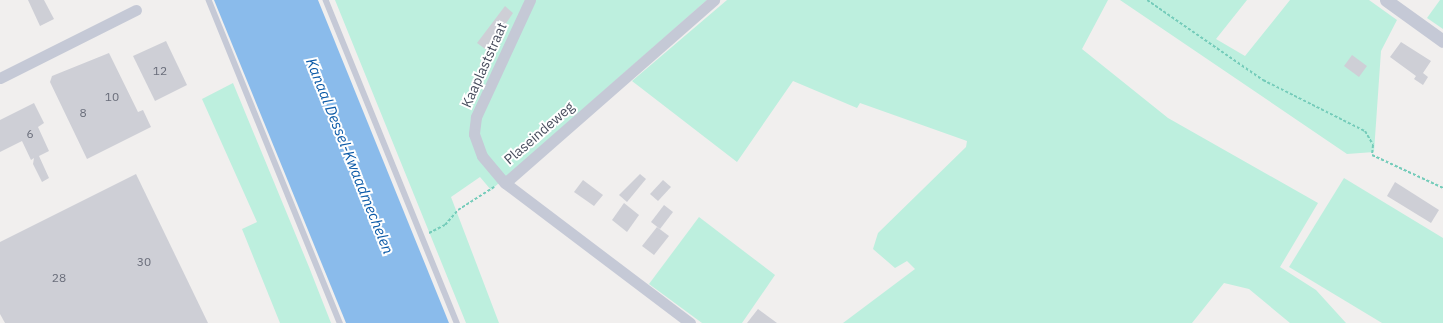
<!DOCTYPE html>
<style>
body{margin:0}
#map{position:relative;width:1443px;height:323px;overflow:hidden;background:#f1efee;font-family:"IBM Plex Sans",sans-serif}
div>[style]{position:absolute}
.green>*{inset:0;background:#bdefde}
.water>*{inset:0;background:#8abbeb}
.building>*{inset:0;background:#cecfd6}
.path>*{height:2px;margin-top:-1px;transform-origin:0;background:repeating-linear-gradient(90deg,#75ccba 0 3px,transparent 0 5px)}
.service>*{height:5.5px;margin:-2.75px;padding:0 2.75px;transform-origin:2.75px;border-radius:2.75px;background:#c5c9d6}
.minor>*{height:11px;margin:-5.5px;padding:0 5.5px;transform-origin:5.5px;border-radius:5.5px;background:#c5c9d6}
.tertiary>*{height:13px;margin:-6.5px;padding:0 6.5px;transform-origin:6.5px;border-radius:6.5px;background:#c5c9d6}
span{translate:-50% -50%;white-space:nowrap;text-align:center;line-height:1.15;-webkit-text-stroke:4px #fff;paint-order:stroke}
.number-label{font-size:12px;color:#696d7a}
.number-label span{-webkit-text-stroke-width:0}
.street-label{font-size:14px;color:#474c5c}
.water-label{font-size:15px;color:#0d5ba8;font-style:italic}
</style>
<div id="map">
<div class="green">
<i style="clip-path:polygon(335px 0,707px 0,491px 190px,480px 177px,451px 197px,499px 323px,466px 323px)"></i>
<i style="clip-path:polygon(727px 0,1108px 0,1082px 49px,1168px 118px,1318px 203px,1280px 267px,1316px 290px,1346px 323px,1290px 323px,1249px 289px,1224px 283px,1192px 323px,843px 323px,915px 269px,907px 261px,895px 268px,873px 249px,878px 233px,966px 147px,967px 141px,860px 103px,857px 108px,793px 81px,737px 162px,632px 81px)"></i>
<i style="clip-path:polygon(1120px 0,1247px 0,1216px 39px,1245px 56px,1290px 0,1369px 0,1397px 20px,1381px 51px,1374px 152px,1347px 154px)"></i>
<i style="clip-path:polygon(1440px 0,1443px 0,1443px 29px,1427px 18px)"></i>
<i style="clip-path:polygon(233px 83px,309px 267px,331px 323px,280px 323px,242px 229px,257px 222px,202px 99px)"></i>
<i style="clip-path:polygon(1344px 178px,1443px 238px,1443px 323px,1382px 323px,1289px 267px)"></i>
<i style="clip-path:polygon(699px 217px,775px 275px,742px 323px,702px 323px,649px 284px)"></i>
</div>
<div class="water">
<i style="clip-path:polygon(214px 0,318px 0,449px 323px,346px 323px)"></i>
</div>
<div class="building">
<i style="clip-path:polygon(28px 0,44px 0,54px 19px,40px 26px)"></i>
<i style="clip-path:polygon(505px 6px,513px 13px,488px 51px,477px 43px)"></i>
<i style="clip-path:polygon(166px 41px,187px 85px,155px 101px,133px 56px)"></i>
<i style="clip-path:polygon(1401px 42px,1431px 61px,1423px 73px,1428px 77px,1423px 85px,1414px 79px,1416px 76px,1390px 57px)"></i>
<i style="clip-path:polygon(109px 53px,138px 112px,143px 110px,151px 127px,87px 159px,50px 82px,52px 76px)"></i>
<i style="clip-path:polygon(1352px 55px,1367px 66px,1359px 77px,1344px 66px)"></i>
<i style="clip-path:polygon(34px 103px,44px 123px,38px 127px,49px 151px,39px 156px,49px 178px,42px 182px,33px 164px,34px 158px,31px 160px,22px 141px,0 152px,0 120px)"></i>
<i style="clip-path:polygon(136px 174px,208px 323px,5px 323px,0 314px,0 242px)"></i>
<i style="clip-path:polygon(640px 174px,646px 179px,627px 202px,619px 195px)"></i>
<i style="clip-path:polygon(583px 180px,603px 195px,594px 206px,574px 192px)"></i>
<i style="clip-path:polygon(663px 180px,671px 187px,658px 201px,650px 194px)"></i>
<i style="clip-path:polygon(1395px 182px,1439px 210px,1431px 223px,1387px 196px)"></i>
<i style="clip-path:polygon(624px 203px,639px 215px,627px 232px,612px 220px)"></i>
<i style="clip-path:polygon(664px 205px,673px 212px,660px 229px,651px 222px)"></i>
<i style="clip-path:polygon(657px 227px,669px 236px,654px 255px,642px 246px)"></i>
<i style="clip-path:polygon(758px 309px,777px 323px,747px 323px)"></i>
</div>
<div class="path">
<i style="left:1147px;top:0;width:141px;rotate:34.6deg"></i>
<i style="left:1263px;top:80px;width:114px;rotate:26.6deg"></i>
<i style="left:1365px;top:131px;width:16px;rotate:60deg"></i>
<i style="left:1373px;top:145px;width:10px;rotate:96deg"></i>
<i style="left:1372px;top:155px;width:78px;rotate:24.9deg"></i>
<i style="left:429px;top:233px;width:18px;rotate:-27deg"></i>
<i style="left:445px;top:225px;width:20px;rotate:-49deg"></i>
<i style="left:458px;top:210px;width:43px;rotate:-32.6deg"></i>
</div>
<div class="service">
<i style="left:209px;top:0;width:349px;rotate:67.9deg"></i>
<i style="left:326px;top:0;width:349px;rotate:67.9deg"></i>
</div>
<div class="minor">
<i style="left:530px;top:0;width:129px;rotate:114.8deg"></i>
<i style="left:476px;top:117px;width:17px;rotate:97deg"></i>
<i style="left:474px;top:134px;width:23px;rotate:70deg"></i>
<i style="left:482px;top:156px;width:35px;rotate:50deg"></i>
<i style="left:505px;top:183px;width:232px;rotate:37.1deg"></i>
<i style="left:0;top:78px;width:152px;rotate:-26.6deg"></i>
<i style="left:505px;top:183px;width:278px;rotate:-41.2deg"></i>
</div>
<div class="tertiary">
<i style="left:1386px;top:0;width:70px;rotate:35.7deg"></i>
</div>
<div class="number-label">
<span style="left:160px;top:71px">12</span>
<span style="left:112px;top:97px">10</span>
<span style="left:83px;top:113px">8</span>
<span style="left:30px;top:134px">6</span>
<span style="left:144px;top:262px">30</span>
<span style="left:59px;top:278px">28</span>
</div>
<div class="street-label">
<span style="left:484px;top:65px;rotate:-66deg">Kaaplaststraat</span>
<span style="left:539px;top:133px;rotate:-41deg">Plaseindeweg</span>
</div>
<div class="water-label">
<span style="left:350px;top:156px;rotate:68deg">Kanaal Dessel-Kwaadmechelen</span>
</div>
</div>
